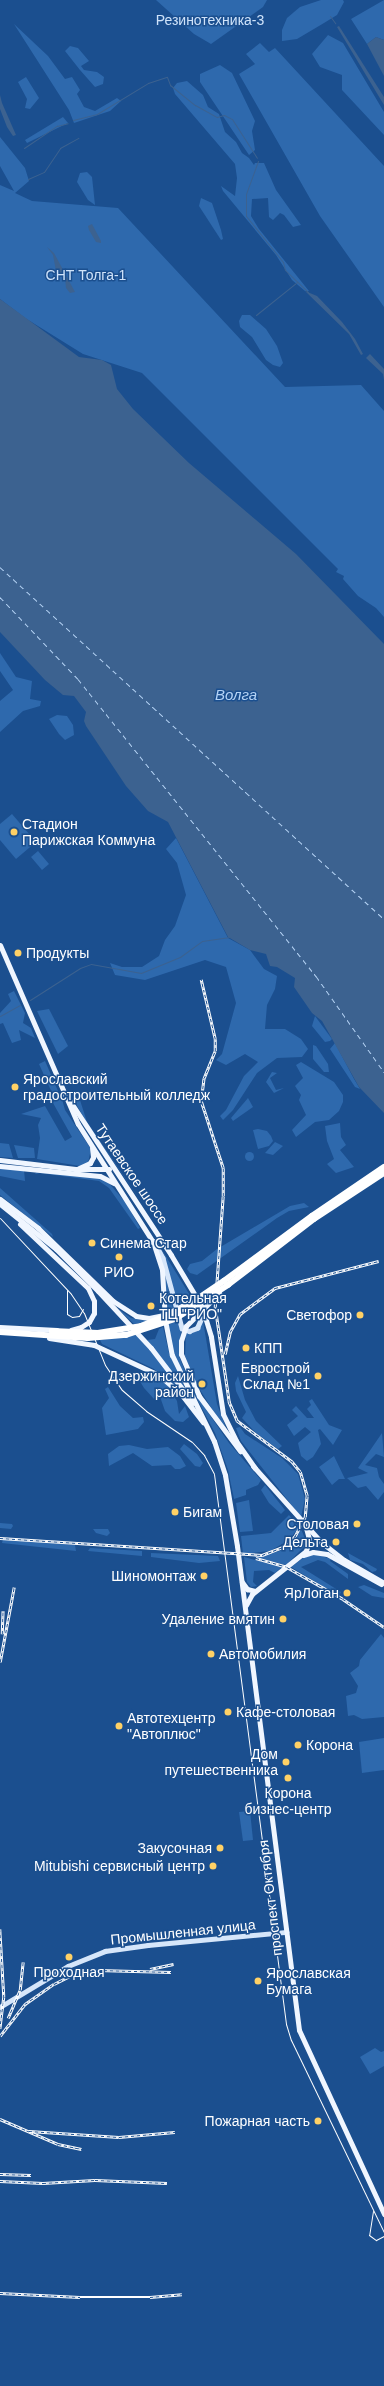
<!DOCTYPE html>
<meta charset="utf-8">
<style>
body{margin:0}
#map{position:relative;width:384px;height:2386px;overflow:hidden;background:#1b4f8f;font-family:Helvetica,sans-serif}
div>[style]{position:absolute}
.green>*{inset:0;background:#2e69ad}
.round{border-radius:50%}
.water>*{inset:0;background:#3c6290}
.stream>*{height:1px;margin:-0.5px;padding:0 0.5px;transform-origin:0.5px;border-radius:0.5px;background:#3c6290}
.ferry>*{height:1px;margin-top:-0.5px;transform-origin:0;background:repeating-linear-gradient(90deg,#b5d3f5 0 5px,transparent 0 9px)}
.secondary>*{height:4.5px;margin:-2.25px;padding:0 2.25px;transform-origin:2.25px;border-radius:2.25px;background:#d6e6fa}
.primary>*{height:5px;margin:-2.5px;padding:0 2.5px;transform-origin:2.5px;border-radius:2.5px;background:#f0f6ff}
.highway>*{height:5.5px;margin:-2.75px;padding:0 2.75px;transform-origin:2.75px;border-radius:2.75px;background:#fff}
.tram>*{height:1px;margin:-0.5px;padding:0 0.5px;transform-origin:0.5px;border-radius:0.5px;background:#fff}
.rail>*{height:2.5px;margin-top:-1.25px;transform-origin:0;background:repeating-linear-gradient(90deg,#1b4f8f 0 3px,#fff 0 6px);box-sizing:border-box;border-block:1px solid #fff}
.primary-bridge>*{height:5px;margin:-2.5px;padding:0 2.5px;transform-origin:2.5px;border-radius:2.5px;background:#f0f6ff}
.highway-bridge>*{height:5.5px;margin:-2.75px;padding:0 2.75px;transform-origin:2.75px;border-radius:2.75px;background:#fff}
.dots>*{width:11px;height:11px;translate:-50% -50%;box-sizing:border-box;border:2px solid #1b4f8f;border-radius:50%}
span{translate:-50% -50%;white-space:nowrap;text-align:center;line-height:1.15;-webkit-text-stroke:3px #1b4f8f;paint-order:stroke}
.park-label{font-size:14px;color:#cfe3fa}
.poi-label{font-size:14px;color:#fff}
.left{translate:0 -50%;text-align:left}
.right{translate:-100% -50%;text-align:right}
.street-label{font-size:14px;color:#fff}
.water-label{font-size:15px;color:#b5d3f5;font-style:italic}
</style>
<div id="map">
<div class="green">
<i style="clip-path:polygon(156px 0,267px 0,263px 7px,211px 44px,194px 34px)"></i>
<i style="clip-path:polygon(321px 0,343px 0,344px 2px,337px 15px,324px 23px,297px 39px,282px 41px,282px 30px,287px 18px,300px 7px)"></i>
<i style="clip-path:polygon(384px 0,384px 40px,376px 37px,367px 44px,351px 19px)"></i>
<i style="clip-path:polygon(14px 24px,48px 56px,65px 79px,72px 77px,80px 90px,77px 94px,84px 107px,95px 111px,117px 98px,121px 101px,110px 111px,74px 123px,69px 110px)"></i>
<i style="clip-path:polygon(328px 35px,343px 43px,384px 112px,384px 135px,342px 90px,342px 75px,320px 67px,312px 54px)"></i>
<i style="clip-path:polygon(260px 43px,269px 52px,275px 48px,384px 166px,384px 307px,320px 216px,239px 74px,255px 64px,246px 54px)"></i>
<i style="clip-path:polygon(70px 46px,78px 48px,89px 61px,81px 66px,84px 70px,97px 72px,104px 77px,103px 84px,95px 87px,80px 70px,65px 51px)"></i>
<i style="clip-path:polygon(220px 65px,232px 73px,255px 121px,252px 131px,255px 150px,249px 155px,200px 82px,200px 74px)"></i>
<i style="clip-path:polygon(26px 77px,39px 98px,30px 109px,25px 108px,27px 99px,18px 82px)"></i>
<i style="clip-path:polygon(187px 81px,203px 95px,208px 107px,219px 114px,225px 132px,236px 142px,242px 153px,249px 158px,254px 165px,255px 163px,264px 163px,276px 190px,301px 225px,293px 227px,284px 215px,280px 213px,273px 220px,269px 217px,268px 198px,252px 199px,251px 216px,259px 229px,309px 291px,305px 291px,292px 280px,276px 255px,223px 191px,221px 186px,235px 196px,237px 178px,235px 164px,175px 94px,173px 88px,177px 83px)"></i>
<i style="clip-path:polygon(63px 117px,68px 123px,27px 143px,25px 140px)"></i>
<i style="clip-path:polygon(0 137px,25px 168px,29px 181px,15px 193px,32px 201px,118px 208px,285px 387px,361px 385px,384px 411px,384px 617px,376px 608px,358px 596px,343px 579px,344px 576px,336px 572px,338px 569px,142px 373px,83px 354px,25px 318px,0 299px,0 185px,14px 191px,0 166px)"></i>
<i style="clip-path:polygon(87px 172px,92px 177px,95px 205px,88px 200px,77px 182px,80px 173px)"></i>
<i style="clip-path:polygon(201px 198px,212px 203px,221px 230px,223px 239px,221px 240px,199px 206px)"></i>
<i style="clip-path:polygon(242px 315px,250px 315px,266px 329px,277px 346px,283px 363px,280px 367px,273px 365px,266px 360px,252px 337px,240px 327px,239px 321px)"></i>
<i style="clip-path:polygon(0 653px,16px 677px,32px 681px,30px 699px,41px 701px,40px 706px,23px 711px,0 732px,0 701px,13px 690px,0 671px)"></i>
<i style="clip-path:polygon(57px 715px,67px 716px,73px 725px,74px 735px,65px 740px,59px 734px,49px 719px)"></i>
<i style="clip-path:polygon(12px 814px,36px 842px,16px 859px,0 840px,0 824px)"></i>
<i style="clip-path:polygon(176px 838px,228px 938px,250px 950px,264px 969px,277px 976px,275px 989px,267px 1005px,265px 1029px,285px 1029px,301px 1039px,308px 1049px,302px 1057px,277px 1058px,257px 1073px,233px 1110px,223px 1120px,220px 1116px,226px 1110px,244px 1076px,258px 1062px,245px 1054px,226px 1065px,216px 1060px,222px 1054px,236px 1003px,226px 967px,205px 960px,145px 980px,115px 975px,110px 963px,122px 967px,142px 967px,159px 956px,165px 940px,175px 926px,186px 895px,177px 863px,166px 849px)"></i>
<i style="clip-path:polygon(38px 851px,49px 864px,42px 870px,31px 857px)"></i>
<i style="clip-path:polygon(14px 991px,25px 1013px,23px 1023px,31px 1028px,35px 1038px,19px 1030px,21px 1040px,12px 1043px,3px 1023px,0 1024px,0 1013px,11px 1001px,8px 994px)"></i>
<i style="clip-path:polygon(49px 1009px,68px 1046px,58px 1054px,37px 1011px)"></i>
<i style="clip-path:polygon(315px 1016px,332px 1039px,330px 1041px,325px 1042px,312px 1026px)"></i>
<i style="clip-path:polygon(335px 1043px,354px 1079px,360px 1089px,355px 1087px,330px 1049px)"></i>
<i style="clip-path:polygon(313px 1045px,316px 1046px,328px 1064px,329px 1072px,324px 1072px,313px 1059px)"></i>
<i style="clip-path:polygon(45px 1061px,58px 1091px,53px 1095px,39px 1064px)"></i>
<i style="clip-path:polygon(301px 1062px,334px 1082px,343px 1095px,343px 1102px,339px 1111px,329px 1120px,315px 1122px,296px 1137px,292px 1130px,306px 1115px,299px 1100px,301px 1095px,295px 1086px,303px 1078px,296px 1065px)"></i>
<i style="clip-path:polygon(272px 1072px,277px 1073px,270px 1078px,276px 1090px,284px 1088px,274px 1093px,266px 1082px)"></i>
<i style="clip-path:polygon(56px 1097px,62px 1099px,65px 1110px,91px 1149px,88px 1163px,80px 1166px,37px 1159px,40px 1138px,38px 1125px,41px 1118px,21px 1114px,45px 1106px,65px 1141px,72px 1137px,53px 1103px)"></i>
<i style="clip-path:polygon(75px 1097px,79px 1097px,87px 1122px,145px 1207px,88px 1125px,75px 1102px)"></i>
<i style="clip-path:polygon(248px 1098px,253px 1107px,233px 1121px,231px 1118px)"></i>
<i style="clip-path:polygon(340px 1123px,341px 1137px,346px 1145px,340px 1150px,354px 1167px,336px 1173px,327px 1164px,334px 1159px,327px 1141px,325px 1126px)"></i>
<i style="clip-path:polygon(258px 1129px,267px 1131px,271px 1136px,273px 1141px,269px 1146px,258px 1149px,253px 1130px)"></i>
<i style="clip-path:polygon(275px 1142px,283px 1146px,273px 1155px,265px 1153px)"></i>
<i style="clip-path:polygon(0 1143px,9px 1144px,13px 1158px,0 1157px)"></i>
<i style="clip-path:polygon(14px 1145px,34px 1148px,35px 1158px,18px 1158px)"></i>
<i class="round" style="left:244.5px;top:1151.5px;width:9px;height:9px"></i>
<i style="clip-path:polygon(0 1168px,24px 1170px,25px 1181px,0 1176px)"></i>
<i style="clip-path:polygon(37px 1171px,99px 1178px,108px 1182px,126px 1203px,140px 1228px,138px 1229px,109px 1188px,99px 1181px,40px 1173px,35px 1174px)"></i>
<i style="clip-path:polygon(0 1188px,52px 1234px,53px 1237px,0 1195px)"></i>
<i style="clip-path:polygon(304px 1203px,309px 1207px,289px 1211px,277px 1218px,197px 1275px,190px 1273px,187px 1269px,190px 1264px,202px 1261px,217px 1249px,290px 1206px)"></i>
<i style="clip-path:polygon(159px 1245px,191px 1297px,176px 1306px,164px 1254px)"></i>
<i style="clip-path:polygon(165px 1274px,173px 1308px,167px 1310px,166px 1288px)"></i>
<i style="clip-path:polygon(117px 1308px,131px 1318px,148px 1321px,134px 1324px)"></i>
<i style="clip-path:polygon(177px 1321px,181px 1330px,179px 1356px,192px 1389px,229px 1443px,261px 1480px,258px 1485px,246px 1490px,246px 1495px,234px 1499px,228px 1470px,215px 1433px,173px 1353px,168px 1325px)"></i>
<i style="clip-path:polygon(203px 1321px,217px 1404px,229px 1436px,197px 1385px,185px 1356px,186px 1332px,198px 1330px)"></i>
<i style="clip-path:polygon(163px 1327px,169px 1353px,186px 1390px,147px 1340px,155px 1339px,159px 1329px)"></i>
<i style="clip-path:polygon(137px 1335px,150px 1350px,183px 1393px,154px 1369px,102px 1344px,100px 1340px)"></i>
<i style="clip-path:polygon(140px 1375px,157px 1377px,166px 1383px,177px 1401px,179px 1414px,185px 1406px,189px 1417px,183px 1422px,175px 1421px,165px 1411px,158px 1391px,154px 1399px,144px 1388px,138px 1378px)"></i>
<i style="clip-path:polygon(238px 1376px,245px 1400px,256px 1421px,282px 1446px,278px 1449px,255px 1432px,242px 1418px,246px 1412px,236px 1391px,235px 1383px)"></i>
<i style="clip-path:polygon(108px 1387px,120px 1406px,133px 1418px,143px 1417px,144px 1422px,138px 1429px,106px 1435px,102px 1408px,109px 1398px,105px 1389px)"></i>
<i style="clip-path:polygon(312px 1399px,329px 1425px,342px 1430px,333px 1445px,320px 1429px,318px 1430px,321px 1444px,313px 1457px,307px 1461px,301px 1456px,298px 1443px,311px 1432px,305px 1427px,294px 1436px,287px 1425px,298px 1416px,292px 1410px,296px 1406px,307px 1418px,314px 1418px,307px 1409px,311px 1405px,309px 1401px)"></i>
<i style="clip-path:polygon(240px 1427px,245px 1434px,282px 1458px,298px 1474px,305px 1499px,301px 1517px,241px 1441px,236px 1428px)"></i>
<i style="clip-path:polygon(382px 1433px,384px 1457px,376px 1454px,365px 1465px,377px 1468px,379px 1477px,384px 1484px,384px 1492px,378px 1500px,366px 1486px,358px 1488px,347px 1478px,368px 1473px,358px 1468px)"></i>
<i style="clip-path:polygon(184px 1444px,197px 1454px,203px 1463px,200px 1467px,195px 1466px,180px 1449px)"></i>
<i style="clip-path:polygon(129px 1445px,147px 1449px,168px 1447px,180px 1456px,186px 1466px,180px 1469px,175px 1469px,171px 1465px,152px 1466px,133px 1453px,109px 1466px,108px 1454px,119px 1446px)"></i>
<i style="clip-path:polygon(334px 1456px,345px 1479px,339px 1479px,332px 1485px,319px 1467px)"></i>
<i style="clip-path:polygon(265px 1485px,285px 1510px,281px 1514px,269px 1503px,261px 1490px)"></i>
<i style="clip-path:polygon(249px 1500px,253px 1531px,240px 1532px,236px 1503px)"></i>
<i style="clip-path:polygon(289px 1515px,299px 1527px,289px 1540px,270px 1551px,243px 1554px,241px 1536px,271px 1533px)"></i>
<i style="clip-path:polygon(0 1523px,12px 1524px,13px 1526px,11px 1529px,0 1528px)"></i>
<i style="clip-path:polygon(93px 1529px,108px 1529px,110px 1533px,107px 1536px,96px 1533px)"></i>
<i style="clip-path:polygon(301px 1529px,306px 1541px,305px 1546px,286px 1565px,254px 1557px,280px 1551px,293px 1541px)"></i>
<i style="clip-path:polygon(3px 1539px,75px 1545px,76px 1551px,2px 1543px)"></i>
<i style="clip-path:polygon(90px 1548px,142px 1551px,142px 1556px,88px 1551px)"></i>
<i style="clip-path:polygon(151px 1553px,218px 1556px,220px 1561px,199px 1563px,151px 1557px)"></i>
<i style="clip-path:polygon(348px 1553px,377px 1569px,376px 1571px,372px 1572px,363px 1564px,350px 1560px)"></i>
<i style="clip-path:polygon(315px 1554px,331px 1559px,330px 1561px,348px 1574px,348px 1579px,325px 1562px,318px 1560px,301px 1567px,341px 1592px,339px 1596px,291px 1567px,303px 1558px)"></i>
<i style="clip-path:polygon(244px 1557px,267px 1563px,282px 1567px,275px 1573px,269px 1570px,254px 1571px,253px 1582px,257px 1586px,251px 1587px,247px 1582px)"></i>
<i style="clip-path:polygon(364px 1585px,384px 1593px,384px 1598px,372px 1596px,358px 1587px)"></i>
<i style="clip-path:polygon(381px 1634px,384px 1638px,384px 1717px,362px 1719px,354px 1715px,348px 1716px,346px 1696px,356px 1693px,358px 1686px,350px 1673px,359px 1666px,360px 1660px)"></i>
<i style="clip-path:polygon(384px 1738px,384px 1770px,362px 1773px,359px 1742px)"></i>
<i style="clip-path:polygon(250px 1811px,253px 1840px,243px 1841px,239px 1812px)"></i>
<i style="clip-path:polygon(375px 2048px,381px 2052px,384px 2051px,384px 2066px,370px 2074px,360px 2057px)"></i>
</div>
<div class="water">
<i style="clip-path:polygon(339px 26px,384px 97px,384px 105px,337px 27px)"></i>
<i style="clip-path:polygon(376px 37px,384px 40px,384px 76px,367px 44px)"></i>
<i style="clip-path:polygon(0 95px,2px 103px,16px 135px,13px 136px,7px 127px,0 109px)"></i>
<i style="clip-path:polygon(92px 224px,101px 241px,101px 243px,96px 242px,89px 230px,88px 226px)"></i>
<i style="clip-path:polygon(47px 247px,54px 253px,75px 292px,70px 293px,66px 288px,65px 278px,56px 271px,53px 255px)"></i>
<i style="clip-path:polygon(305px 291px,317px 296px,342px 322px,355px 339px,363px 354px,361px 355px,349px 334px)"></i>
<i style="clip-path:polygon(0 299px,79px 357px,102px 360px,111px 365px,117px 389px,133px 409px,189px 463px,296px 554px,384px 644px,384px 1113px,359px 1087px,322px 1021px,312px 1013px,294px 987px,295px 978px,277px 967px,270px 966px,266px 954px,250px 950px,228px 937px,168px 822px,148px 811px,126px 786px,86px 726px,84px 721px,86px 712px,74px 696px,63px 695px,45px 680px,0 632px)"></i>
<i style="clip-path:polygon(370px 354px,384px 369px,384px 380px,383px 374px,366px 358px)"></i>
</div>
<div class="stream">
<i style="left:330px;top:16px;width:9px;rotate:54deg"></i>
<i style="left:73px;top:120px;width:25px;rotate:-14deg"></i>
<i style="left:97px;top:114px;width:60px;rotate:-31.3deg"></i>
<i style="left:148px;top:83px;width:20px;rotate:-18deg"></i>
<i style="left:167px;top:77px;width:9px;rotate:69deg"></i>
<i style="left:170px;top:85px;width:32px;rotate:39deg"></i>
<i style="left:195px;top:105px;width:25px;rotate:29deg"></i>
<i style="left:217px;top:117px;width:7px;rotate:-16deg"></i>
<i style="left:224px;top:115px;width:9px;rotate:27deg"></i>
<i style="left:232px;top:119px;width:46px;rotate:57.3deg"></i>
<i style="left:24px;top:148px;width:40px;rotate:-34deg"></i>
<i style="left:57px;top:126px;width:11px;rotate:-15deg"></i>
<i style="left:258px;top:161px;width:35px;rotate:110deg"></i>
<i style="left:246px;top:194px;width:22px;rotate:90deg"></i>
<i style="left:246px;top:216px;width:59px;rotate:51.2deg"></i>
<i style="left:283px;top:262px;width:8px;rotate:76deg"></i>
<i style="left:285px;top:270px;width:32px;rotate:44deg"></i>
<i style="left:28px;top:179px;width:17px;rotate:-24deg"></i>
<i style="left:44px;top:172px;width:29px;rotate:-56deg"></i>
<i style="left:60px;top:148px;width:21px;rotate:-29deg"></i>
<i style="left:256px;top:315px;width:53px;rotate:-38.8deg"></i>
<i style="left:30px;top:1000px;width:59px;rotate:-32.6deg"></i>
<i style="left:80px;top:968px;width:12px;rotate:-20deg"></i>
<i style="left:91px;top:964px;width:51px;rotate:10.2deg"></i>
<i style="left:141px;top:973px;width:42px;rotate:-22.3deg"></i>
<i style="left:180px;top:957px;width:27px;rotate:-36deg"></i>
<i style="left:202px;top:941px;width:28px;rotate:-8deg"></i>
<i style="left:0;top:1016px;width:23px;rotate:-29deg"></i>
</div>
<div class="ferry">
<i style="left:0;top:567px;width:521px;rotate:42.51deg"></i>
<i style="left:0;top:597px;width:113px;rotate:46.4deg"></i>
<i style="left:78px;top:679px;width:381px;rotate:51.3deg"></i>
<i style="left:316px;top:976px;width:118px;rotate:54.7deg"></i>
</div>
<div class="secondary">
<i style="left:154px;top:1241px;width:19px;rotate:62deg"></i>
<i style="left:163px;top:1258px;width:73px;rotate:74.8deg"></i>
<i style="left:182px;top:1328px;width:8px;rotate:23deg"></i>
<i style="left:189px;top:1331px;width:9px;rotate:-21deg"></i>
<i style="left:197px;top:1328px;width:10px;rotate:-66deg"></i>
<i style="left:201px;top:1319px;width:10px;rotate:-96deg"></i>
<i style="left:0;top:2007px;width:79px;rotate:-31.1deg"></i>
<i style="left:68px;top:1966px;width:40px;rotate:-22deg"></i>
<i style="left:105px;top:1951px;width:43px;rotate:-7.9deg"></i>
<i style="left:148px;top:1945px;width:139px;rotate:-5.4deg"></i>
</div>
<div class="primary">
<i style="left:0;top:945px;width:195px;rotate:66.5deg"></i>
<i style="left:78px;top:1124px;width:140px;rotate:57.6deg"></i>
<i style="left:153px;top:1242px;width:29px;rotate:72deg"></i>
<i style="left:162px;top:1270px;width:50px;rotate:86.6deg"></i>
<i style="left:165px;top:1320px;width:36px;rotate:79deg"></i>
<i style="left:172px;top:1355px;width:96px;rotate:64deg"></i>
<i style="left:214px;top:1441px;width:36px;rotate:72deg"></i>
<i style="left:225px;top:1475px;width:72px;rotate:80.4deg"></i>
<i style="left:237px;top:1546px;width:488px;rotate:82.7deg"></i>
<i style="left:299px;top:2030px;width:203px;rotate:65.2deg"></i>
<i style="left:70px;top:1101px;width:184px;rotate:56.7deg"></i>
<i style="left:171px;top:1255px;width:61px;rotate:59.2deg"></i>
<i style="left:202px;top:1307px;width:31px;rotate:73deg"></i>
<i style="left:211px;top:1337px;width:78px;rotate:81.1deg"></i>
<i style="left:223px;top:1414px;width:30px;rotate:64deg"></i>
<i style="left:236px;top:1441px;width:33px;rotate:55deg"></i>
<i style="left:0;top:1160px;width:76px;rotate:6.8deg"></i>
<i style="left:75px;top:1169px;width:34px"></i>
<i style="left:0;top:1166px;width:100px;rotate:5.7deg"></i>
<i style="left:100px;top:1176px;width:16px;rotate:27deg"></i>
<i style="left:79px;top:1168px;width:12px;rotate:-24deg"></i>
<i style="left:90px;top:1163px;width:7px;rotate:-63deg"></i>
<i style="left:93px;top:1157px;width:9px;rotate:-96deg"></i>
<i style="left:0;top:1199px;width:48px;rotate:37.3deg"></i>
<i style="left:38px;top:1228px;width:105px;rotate:44.2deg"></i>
<i style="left:0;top:1204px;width:72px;rotate:38.8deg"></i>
<i style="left:56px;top:1249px;width:59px;rotate:45deg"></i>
<i style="left:98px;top:1291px;width:78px;rotate:47.1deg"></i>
<i style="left:151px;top:1348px;width:69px;rotate:52.6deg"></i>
<i style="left:20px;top:1224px;width:93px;rotate:43.3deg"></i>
<i style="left:88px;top:1288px;width:14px;rotate:65deg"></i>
<i style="left:181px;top:1354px;width:46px;rotate:66.8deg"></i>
<i style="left:199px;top:1396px;width:69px;rotate:53.3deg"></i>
<i style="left:159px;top:1375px;width:29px;rotate:41deg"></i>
<i style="left:181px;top:1394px;width:36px;rotate:52deg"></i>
<i style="left:253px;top:1466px;width:102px;rotate:48.2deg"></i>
<i style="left:321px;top:1542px;width:29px;rotate:38deg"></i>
<i style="left:344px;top:1560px;width:46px;rotate:29.9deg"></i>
<i style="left:303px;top:1555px;width:10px;rotate:-17deg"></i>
<i style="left:313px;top:1552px;width:14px;rotate:8deg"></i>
<i style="left:327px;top:1554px;width:62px;rotate:29.1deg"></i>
<i style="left:242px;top:1582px;width:9px;rotate:54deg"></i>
<i style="left:247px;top:1589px;width:8px;rotate:14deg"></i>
<i style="left:246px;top:1605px;width:13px;rotate:-61deg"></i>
<i style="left:252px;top:1594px;width:69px;rotate:-38.5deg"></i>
<i style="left:306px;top:1551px;width:12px;rotate:-76deg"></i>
<i style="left:309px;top:1539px;width:11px;rotate:-105deg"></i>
</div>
<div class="highway">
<i style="left:224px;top:1281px;width:109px;rotate:-36.5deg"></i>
<i style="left:312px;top:1216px;width:87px;rotate:-34.2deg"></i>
<i style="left:228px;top:1285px;width:108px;rotate:-37.5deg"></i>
<i style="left:314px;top:1219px;width:84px;rotate:-33.3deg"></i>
</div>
<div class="tram">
<i style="left:0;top:1218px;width:104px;rotate:46.9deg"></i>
<i style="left:71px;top:1294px;width:23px;rotate:56deg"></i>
<i style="left:84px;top:1313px;width:56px;rotate:68deg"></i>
<i style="left:105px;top:1365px;width:30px;rotate:56deg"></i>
<i style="left:122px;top:1390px;width:32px;rotate:41deg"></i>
<i style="left:146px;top:1411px;width:55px;rotate:34deg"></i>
<i style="left:192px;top:1442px;width:18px;rotate:47deg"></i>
<i style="left:204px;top:1455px;width:21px;rotate:62deg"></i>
<i style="left:214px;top:1474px;width:555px;rotate:82.54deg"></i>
<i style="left:286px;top:2024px;width:17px;rotate:73deg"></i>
<i style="left:291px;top:2040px;width:213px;rotate:64.2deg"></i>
<i style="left:67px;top:1290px;width:24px;rotate:90deg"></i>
<i style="left:67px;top:1314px;width:6px;rotate:31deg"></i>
<i style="left:72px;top:1317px;width:7px;rotate:-8deg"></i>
<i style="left:79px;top:1316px;width:8px;rotate:-60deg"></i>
<i style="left:373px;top:2211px;width:24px;rotate:99deg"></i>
<i style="left:369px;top:2235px;width:9px;rotate:36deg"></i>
<i style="left:376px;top:2240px;width:9px;rotate:-27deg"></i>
</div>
<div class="rail">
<i style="left:225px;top:1354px;width:23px;rotate:-77deg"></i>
<i style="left:230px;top:1332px;width:21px;rotate:-61deg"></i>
<i style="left:240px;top:1314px;width:44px;rotate:-36.6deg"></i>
<i style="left:275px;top:1288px;width:107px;rotate:-14.6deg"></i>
<i style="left:0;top:1538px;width:263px;rotate:3.7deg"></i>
<i style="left:262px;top:1555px;width:26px;rotate:-21deg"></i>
<i style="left:286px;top:1546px;width:13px;rotate:-48deg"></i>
<i style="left:295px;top:1536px;width:21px;rotate:-62deg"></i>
<i style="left:305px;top:1517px;width:21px;rotate:-85deg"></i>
<i style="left:307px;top:1496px;width:25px;rotate:-106deg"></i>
<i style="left:300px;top:1472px;width:13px;rotate:-129deg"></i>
<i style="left:292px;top:1462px;width:69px;rotate:-143.3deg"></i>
<i style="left:237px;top:1421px;width:21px;rotate:-113deg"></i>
<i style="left:229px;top:1402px;width:96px;rotate:-98.4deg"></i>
<i style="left:215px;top:1307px;width:111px;rotate:-85.9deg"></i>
<i style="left:223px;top:1196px;width:28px;rotate:-90deg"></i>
<i style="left:223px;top:1168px;width:71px;rotate:-108.2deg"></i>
<i style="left:201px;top:1101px;width:23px;rotate:-83deg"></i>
<i style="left:204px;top:1078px;width:29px;rotate:-68deg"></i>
<i style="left:215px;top:1051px;width:12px;rotate:-90deg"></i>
<i style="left:215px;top:1039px;width:61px;rotate:-103.3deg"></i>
<i style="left:256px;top:1558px;width:32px;rotate:16deg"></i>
<i style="left:287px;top:1567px;width:64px;rotate:29.7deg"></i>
<i style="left:343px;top:1599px;width:50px;rotate:34.3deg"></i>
<i style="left:2px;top:1634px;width:23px;rotate:-88deg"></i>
<i style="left:0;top:1662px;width:76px;rotate:-79.4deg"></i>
<i style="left:0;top:1929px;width:68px;rotate:86.6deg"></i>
<i style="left:4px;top:1997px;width:32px;rotate:97deg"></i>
<i style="left:150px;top:1969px;width:24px;rotate:-12deg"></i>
<i style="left:8px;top:2018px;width:30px;rotate:-67deg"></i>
<i style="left:20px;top:1990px;width:28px;rotate:-84deg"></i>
<i style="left:0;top:2036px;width:41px;rotate:-52deg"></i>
<i style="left:25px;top:2004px;width:35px;rotate:-35deg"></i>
<i style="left:54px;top:1984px;width:18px;rotate:-27deg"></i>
<i style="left:70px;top:1976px;width:29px;rotate:-12deg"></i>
<i style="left:98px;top:1970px;width:73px;rotate:1.6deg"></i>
<i style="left:0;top:2119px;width:63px;rotate:23.3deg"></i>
<i style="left:58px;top:2144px;width:24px;rotate:12deg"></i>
<i style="left:29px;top:2131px;width:90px;rotate:3.8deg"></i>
<i style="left:119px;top:2137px;width:56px;rotate:-5.1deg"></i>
<i style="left:0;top:2174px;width:31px;rotate:2deg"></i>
<i style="left:0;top:2181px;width:43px;rotate:2.7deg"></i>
<i style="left:43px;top:2183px;width:52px;rotate:-3.3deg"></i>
<i style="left:95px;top:2180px;width:72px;rotate:2.4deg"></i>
<i style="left:0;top:2293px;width:80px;rotate:2.9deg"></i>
<i style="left:80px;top:2297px;width:70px"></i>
<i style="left:150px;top:2297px;width:32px;rotate:-5deg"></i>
</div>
<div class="primary-bridge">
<i style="left:113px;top:1301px;width:27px;rotate:33deg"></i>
<i style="left:136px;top:1316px;width:13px;rotate:9deg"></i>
<i style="left:149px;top:1318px;width:14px;rotate:-12deg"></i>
<i style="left:172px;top:1311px;width:18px;rotate:-27deg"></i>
<i style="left:0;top:1327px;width:57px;rotate:3deg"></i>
<i style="left:71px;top:1330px;width:10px;rotate:-17deg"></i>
<i style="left:81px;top:1327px;width:9px;rotate:-32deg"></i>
<i style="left:89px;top:1322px;width:10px;rotate:-61deg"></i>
<i style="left:94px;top:1313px;width:12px;rotate:-90deg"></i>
<i style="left:49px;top:1338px;width:46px;rotate:8.8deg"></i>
<i style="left:94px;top:1345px;width:72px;rotate:24.8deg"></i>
<i style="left:181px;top:1354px;width:13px;rotate:-90deg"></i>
<i style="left:181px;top:1341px;width:16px;rotate:-72deg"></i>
<i style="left:186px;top:1326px;width:47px;rotate:-45deg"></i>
</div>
<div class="highway-bridge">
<i style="left:52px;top:1331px;width:46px;rotate:2.5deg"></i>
<i style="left:98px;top:1333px;width:44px;rotate:-9.2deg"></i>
<i style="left:141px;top:1326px;width:43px;rotate:-21.8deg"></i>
<i style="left:181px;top:1310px;width:52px;rotate:-34deg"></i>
<i style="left:0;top:1332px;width:88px;rotate:3.9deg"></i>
<i style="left:88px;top:1338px;width:38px;rotate:-5deg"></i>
<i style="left:126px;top:1335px;width:52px;rotate:-18.1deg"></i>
<i style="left:175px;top:1319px;width:63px;rotate:-32.7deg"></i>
</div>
<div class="dots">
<i style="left:14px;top:832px;background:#ffd166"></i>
<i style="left:18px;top:953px;background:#ffd166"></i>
<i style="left:15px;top:1087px;background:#ffd166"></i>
<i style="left:92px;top:1243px;background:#ffd166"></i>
<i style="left:119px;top:1257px;background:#ffd166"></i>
<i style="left:151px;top:1306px;background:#ffd166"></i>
<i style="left:360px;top:1315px;background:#ffd166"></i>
<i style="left:246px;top:1348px;background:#ffd166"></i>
<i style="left:318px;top:1376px;background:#ffd166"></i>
<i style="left:202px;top:1384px;background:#ffd166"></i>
<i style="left:175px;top:1512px;background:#ffd166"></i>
<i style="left:357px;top:1524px;background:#ffd166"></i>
<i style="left:336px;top:1542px;background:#ffd166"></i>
<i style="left:204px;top:1576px;background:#ffd166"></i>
<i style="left:347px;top:1593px;background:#ffd166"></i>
<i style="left:283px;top:1619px;background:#ffd166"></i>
<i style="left:211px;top:1654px;background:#ffd166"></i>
<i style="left:228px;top:1712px;background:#ffd166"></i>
<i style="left:119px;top:1726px;background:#ffd166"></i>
<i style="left:298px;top:1745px;background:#ffd166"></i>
<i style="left:286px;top:1762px;background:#ffd166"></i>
<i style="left:288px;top:1778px;background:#ffd166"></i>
<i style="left:220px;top:1848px;background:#ffd166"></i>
<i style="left:213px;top:1866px;background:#ffd166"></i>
<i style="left:69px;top:1957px;background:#ffd166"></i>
<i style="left:258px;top:1981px;background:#ffd166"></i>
<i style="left:318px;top:2121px;background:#ffd166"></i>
</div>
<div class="park-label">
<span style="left:210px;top:20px">Резинотехника-3</span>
<span style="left:86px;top:275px">СНТ Толга-1</span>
</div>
<div class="poi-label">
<span class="left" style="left:22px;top:832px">Стадион<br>Парижская Коммуна</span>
<span class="left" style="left:26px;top:953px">Продукты</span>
<span class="left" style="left:23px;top:1087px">Ярославский<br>градостроительный колледж</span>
<span class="left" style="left:100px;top:1243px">Синема Стар</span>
<span style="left:119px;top:1272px">РИО</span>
<span class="left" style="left:159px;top:1306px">Котельная<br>ТЦ "РИО"</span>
<span class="right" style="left:352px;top:1315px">Светофор</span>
<span class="left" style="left:254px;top:1348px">КПП</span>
<span class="right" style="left:310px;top:1376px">Еврострой<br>Склад №1</span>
<span class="right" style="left:194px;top:1384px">Дзержинский<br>район</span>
<span class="left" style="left:183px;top:1512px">Бигам</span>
<span class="right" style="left:349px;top:1524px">Столовая</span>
<span class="right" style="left:328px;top:1542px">Дельта</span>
<span class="right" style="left:196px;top:1576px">Шиномонтаж</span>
<span class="right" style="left:339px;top:1593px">ЯрЛоган</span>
<span class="right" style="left:275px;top:1619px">Удаление вмятин</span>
<span class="left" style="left:219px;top:1654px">Автомобилия</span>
<span class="left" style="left:236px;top:1712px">Кафе-столовая</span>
<span class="left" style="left:127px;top:1726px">Автотехцентр<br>"Автоплюс"</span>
<span class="left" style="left:306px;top:1745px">Корона</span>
<span class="right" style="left:278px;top:1762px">Дом<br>путешественника</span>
<span style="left:288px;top:1801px">Корона<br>бизнес-центр</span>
<span class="right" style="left:212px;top:1848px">Закусочная</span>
<span class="right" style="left:205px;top:1866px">Mitubishi сервисный центр</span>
<span style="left:69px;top:1972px">Проходная</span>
<span class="left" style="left:266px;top:1981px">Ярославская<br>Бумага</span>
<span class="right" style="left:310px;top:2121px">Пожарная часть</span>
</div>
<div class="street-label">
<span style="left:132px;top:1174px;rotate:56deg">Тутаевское шоссе</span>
<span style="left:270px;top:1898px;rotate:-97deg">проспект Октября</span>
<span style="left:183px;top:1932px;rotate:-6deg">Промышленная улица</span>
</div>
<div class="water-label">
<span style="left:236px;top:695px">Волга</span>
</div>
</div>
